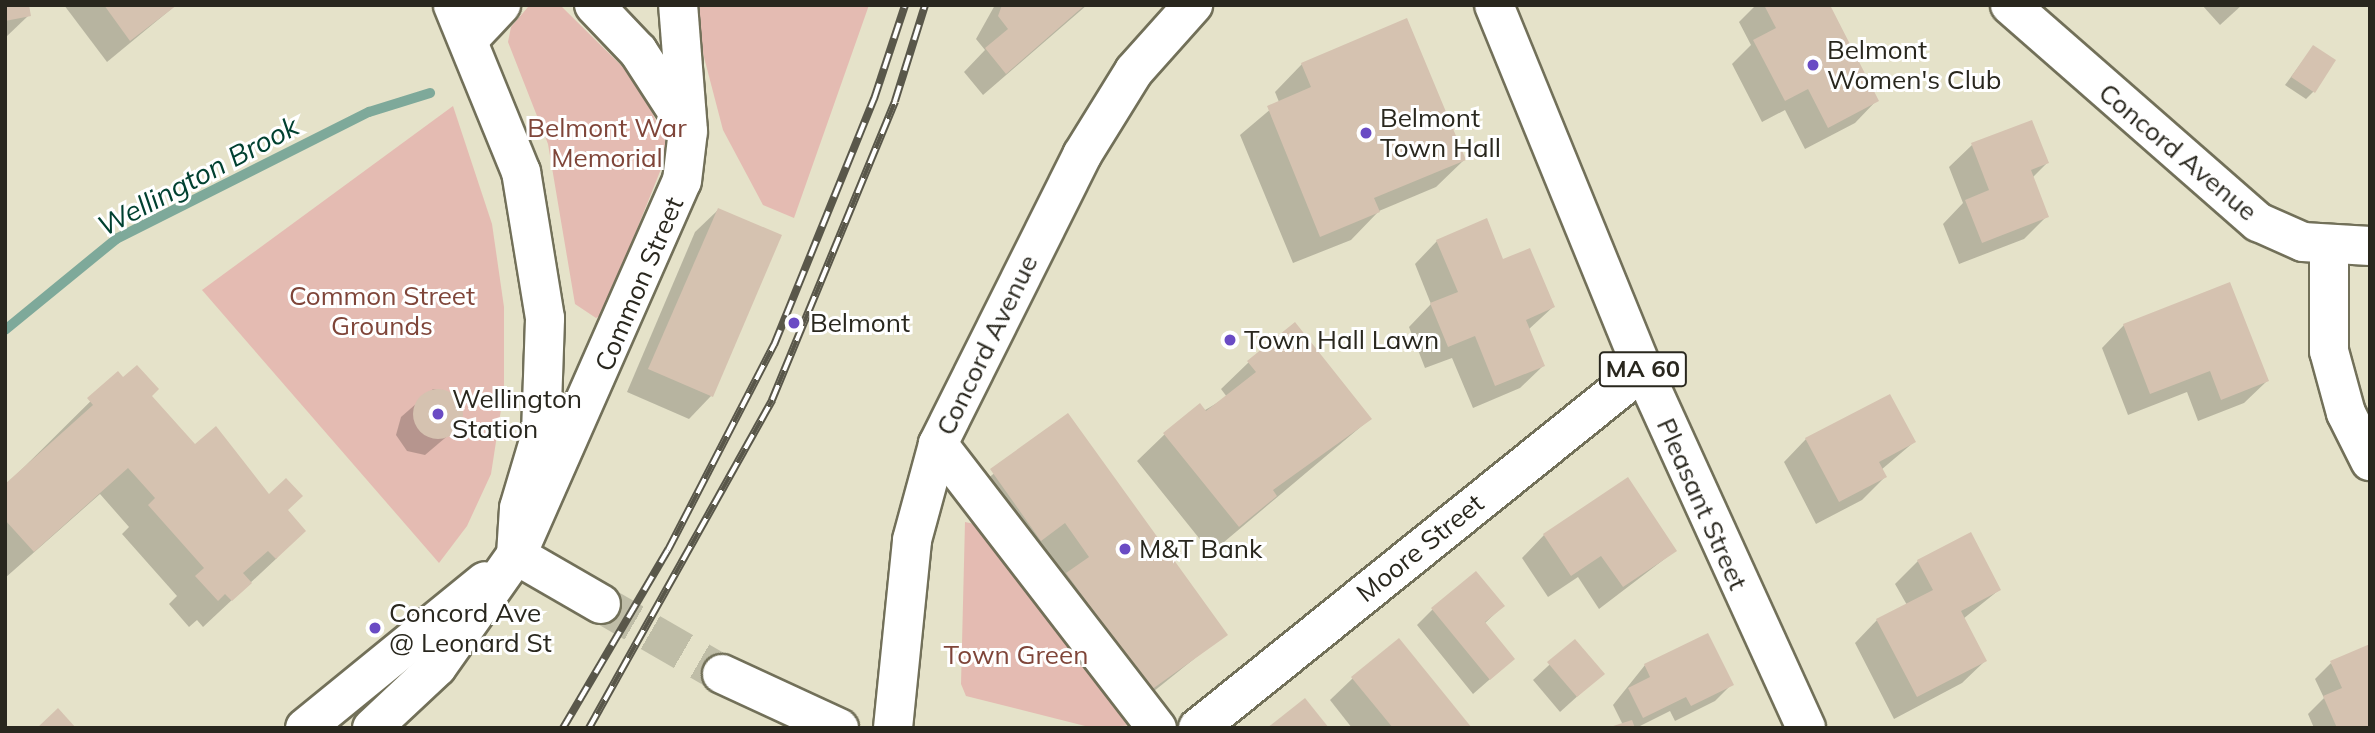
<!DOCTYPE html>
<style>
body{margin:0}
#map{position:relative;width:2375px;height:733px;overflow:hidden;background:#e5e2c9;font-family:Mulish,sans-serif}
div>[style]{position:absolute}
.green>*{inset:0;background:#e4bbb2}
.shadow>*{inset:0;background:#0003}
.stream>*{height:10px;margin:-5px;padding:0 5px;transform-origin:5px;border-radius:5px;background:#7ea99a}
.building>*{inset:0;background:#d5c2b0}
.round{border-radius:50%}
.major-tunnel>*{height:38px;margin-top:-19px;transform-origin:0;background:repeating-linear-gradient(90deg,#bfbda7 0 38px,transparent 0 57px)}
.roads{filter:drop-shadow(2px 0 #727059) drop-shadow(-2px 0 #727059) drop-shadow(0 2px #727059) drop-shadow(0 -2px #727059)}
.minor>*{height:38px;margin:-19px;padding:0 19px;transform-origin:19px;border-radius:19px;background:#fff}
.major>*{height:38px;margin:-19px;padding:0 19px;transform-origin:19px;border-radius:19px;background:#fff}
.rail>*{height:8px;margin-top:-4px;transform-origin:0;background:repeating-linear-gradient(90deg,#fff 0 16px,#59574a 0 32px);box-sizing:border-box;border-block:2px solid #59574a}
.dots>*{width:19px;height:19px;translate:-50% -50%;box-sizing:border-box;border:4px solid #fff;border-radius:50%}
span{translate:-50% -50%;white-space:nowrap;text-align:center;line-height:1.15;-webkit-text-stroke:6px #fff;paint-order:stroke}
.shield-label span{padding:2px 5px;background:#fff;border:2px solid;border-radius:5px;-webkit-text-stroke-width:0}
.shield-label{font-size:24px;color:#29271e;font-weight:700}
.poi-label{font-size:26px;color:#29271e}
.left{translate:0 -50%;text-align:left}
.park-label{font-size:26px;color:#7f4539}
.street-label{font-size:26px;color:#29271e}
.water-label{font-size:28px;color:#004030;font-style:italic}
.frame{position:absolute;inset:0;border:7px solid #29271e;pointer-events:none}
</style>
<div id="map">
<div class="green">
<i style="clip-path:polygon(560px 5px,638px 82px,669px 149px,603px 314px,596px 318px,575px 304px,548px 144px,508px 42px,511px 27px,528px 7px)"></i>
<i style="clip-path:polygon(699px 5px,869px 5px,794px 218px,763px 205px,723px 130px,699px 38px)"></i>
<i style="clip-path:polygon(453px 106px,492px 224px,504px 307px,504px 390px,491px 474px,467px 526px,439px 563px,202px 290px)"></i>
<i style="clip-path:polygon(965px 522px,979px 525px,1134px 725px,1093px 728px,966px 696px,961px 684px)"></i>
</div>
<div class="shadow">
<i style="clip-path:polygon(5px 5px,29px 15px,5px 38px)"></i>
<i style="clip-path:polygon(64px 5px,176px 5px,107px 62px)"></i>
<i style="clip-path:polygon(995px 5px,1087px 5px,983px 95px,964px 72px,985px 50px,976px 39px)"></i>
<i style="clip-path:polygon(1756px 5px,1828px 5px,1877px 100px,1855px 123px,1805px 149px,1785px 110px,1762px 122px,1732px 64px,1751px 45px,1739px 22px)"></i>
<i style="clip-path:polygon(2202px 5px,2242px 5px,2220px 25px)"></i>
<i style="clip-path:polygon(2313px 47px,2314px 91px,2306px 99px,2285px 85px)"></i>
<i style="clip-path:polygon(1302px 64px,1464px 160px,1436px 187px,1379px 211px,1351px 240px,1293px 263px,1240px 135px,1279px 102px,1275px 92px)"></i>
<i style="clip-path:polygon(1972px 145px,2047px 163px,2032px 178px,2047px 216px,2024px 239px,1959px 264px,1943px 224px,1963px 203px,1949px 167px)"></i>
<i style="clip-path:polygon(718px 210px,711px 396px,689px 419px,627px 392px,695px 232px)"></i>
<i style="clip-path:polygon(1437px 241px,1502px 261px,1553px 307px,1528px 330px,1543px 366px,1520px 388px,1473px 408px,1452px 358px,1425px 368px,1409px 327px,1431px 304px,1415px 264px)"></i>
<i style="clip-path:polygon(2124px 325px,2267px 381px,2244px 403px,2198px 421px,2187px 392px,2128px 415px,2102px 348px)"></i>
<i style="clip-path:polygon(1249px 362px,1370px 419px,1211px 553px,1137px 461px,1165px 434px,1227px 397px,1221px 389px)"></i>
<i style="clip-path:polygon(118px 374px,149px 396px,195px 447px,286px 511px,277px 558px,203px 627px,197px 620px,189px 627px,169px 604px,177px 596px,122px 534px,129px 527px,100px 494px,5px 578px,5px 486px)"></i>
<i style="clip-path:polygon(433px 389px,451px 393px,461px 409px,458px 427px,425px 455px,407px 451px,396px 435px,401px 417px)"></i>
<i style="clip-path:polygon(1068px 415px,1225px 634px,1123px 716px,963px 498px)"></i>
<i style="clip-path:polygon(1806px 439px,1914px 442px,1881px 470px,1885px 477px,1862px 500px,1816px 524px,1784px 462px)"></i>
<i style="clip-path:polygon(1544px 535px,1675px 551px,1599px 609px,1578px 577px,1548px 597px,1522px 558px)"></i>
<i style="clip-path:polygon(1918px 561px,1999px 590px,1963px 619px,1985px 661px,1962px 683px,1894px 719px,1855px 643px,1877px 620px,1907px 605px,1895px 584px)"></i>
<i style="clip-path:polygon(1503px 606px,1484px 624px,1513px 659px,1473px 694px,1417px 625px,1433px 609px)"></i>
<i style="clip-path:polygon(1575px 641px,1602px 674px,1560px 712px,1533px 680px)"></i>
<i style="clip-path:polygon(2331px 663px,2370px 728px,2314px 728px,2308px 714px,2324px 698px,2315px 679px)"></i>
<i style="clip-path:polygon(1645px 665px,1731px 685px,1715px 701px,1675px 721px,1670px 711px,1636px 728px,1614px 728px,1623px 725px,1613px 705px)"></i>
<i style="clip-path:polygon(1353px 678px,1470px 728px,1352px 728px,1330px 700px)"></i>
</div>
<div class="stream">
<i style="left:5px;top:330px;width:144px;rotate:-39.3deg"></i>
<i style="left:116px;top:239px;width:283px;rotate:-26.7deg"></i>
<i style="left:369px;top:112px;width:64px;rotate:-17.3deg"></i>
</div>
<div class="building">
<i style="clip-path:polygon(5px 5px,29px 5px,31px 16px,5px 21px)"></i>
<i style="clip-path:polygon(104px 5px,177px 5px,130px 41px)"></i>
<i style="clip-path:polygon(1002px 5px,1085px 5px,1006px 74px,985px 48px,1008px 29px,998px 16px)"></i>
<i style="clip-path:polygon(1764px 5px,1830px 5px,1879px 101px,1828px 128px,1808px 89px,1785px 101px,1753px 40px,1776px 28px)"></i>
<i style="clip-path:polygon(1407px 18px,1466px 160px,1374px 198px,1380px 212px,1320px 237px,1267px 106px,1311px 87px,1301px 63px)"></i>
<i style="clip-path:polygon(2313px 45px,2336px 60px,2315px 93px,2291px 77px)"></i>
<i style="clip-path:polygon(2032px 120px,2049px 163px,2031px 170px,2049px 217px,1982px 243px,1965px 200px,1989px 190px,1971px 143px)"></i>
<i style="clip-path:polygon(718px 208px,782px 235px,713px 397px,648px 369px)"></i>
<i style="clip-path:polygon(1487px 218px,1503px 259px,1530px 248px,1555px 307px,1526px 320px,1545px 366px,1495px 386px,1475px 336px,1448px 347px,1430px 303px,1458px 292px,1436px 240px)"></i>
<i style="clip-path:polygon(2230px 282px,2269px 381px,2221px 400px,2210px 371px,2150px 394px,2123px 324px)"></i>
<i style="clip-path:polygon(1295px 322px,1372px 419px,1273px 490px,1277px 496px,1239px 527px,1163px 433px,1200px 403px,1206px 411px,1256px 372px,1247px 361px)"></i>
<i style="clip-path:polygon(137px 365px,159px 389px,152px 396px,195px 444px,216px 426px,269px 494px,286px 478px,303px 496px,288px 510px,306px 531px,276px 559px,268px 551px,243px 573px,252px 583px,232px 601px,225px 594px,218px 601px,195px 576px,204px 568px,148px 505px,155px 498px,128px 468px,34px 552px,5px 520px,5px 484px,93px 405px,87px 398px,118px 371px,123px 377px)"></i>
<i class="round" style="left:413px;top:389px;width:50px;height:50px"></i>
<i style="clip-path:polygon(1890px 394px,1916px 442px,1879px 462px,1887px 477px,1839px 502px,1805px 438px)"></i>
<i style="clip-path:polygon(1068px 413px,1228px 635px,1151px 690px,1066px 573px,1089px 557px,1065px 523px,1041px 541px,990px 469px)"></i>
<i style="clip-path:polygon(1628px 477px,1677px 551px,1623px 587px,1601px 556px,1571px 576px,1543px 534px)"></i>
<i style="clip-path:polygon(1971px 532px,2001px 590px,1961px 611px,1987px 661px,1917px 697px,1876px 619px,1933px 590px,1917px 560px)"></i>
<i style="clip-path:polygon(1476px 571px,1505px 606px,1485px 622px,1515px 659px,1490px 680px,1431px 608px)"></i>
<i style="clip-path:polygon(1708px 633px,1734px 685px,1691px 706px,1686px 697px,1643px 718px,1628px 688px,1650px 677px,1644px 664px)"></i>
<i style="clip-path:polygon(1399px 638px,1472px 728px,1393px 728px,1351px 677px)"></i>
<i style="clip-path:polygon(1575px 639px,1605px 674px,1577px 697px,1547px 662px)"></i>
<i style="clip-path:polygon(2370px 644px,2370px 728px,2337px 728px,2323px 696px,2342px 688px,2330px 661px)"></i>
<i style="clip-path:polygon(1305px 698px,1329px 728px,1267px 728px)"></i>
<i style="clip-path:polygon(58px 708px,76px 728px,37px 728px)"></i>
<i style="clip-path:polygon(1632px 720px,1635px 728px,1610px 728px,1610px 727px)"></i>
</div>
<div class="major-tunnel">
<i style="left:601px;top:604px;width:140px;rotate:30deg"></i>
</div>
<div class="roads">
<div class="minor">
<i style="left:594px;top:5px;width:64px;rotate:46.3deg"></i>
<i style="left:638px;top:51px;width:81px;rotate:57.1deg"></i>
<i style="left:471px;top:37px;width:44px;rotate:-46.8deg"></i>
<i style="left:2329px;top:247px;width:104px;rotate:90deg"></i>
<i style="left:2329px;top:351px;width:64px;rotate:74.7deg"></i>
<i style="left:2346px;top:413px;width:54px;rotate:63.4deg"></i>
<i style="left:938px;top:444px;width:359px;rotate:52.4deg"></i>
<i style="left:519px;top:550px;width:403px;rotate:-66.2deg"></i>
<i style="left:682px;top:181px;width:50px;rotate:-83.2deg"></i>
<i style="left:688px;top:131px;width:126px;rotate:-94.5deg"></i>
<i style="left:1198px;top:728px;width:571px;rotate:-38.82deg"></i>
</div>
<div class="major">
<i style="left:1494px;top:5px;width:394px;rotate:67.8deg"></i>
<i style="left:1643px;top:370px;width:393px;rotate:65.5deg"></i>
<i style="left:2010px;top:5px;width:330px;rotate:41.2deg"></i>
<i style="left:2258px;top:222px;width:49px;rotate:24deg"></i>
<i style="left:2303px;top:242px;width:67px;rotate:3.4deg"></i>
<i style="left:516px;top:555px;width:98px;rotate:30deg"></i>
<i style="left:722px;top:674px;width:129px;rotate:24.8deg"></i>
<i style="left:305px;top:728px;width:232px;rotate:-39.2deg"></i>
<i style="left:372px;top:728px;width:89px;rotate:-43.2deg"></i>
<i style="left:437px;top:667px;width:137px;rotate:-54.8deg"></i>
<i style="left:516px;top:555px;width:47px;rotate:-86.3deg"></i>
<i style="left:519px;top:508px;width:77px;rotate:-73.4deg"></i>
<i style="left:541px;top:434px;width:116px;rotate:-88deg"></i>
<i style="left:545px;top:318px;width:148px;rotate:-99.3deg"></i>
<i style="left:521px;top:172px;width:180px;rotate:-112.2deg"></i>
<i style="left:893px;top:728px;width:189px;rotate:-84.2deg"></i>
<i style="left:912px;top:540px;width:99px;rotate:-74.8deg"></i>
<i style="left:938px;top:444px;width:323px;rotate:-63.5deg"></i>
<i style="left:1082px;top:155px;width:99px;rotate:-58.2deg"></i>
<i style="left:1134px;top:71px;width:89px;rotate:-48.2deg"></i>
</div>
</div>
<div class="rail">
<i style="left:563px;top:728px;width:207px;rotate:-59.5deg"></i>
<i style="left:668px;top:550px;width:231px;rotate:-62.7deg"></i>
<i style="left:774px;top:345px;width:266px;rotate:-67.9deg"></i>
<i style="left:874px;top:99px;width:99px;rotate:-71.7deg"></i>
<i style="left:589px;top:728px;width:376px;rotate:-60.8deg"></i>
<i style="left:772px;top:400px;width:323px;rotate:-67.6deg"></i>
<i style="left:895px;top:101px;width:101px;rotate:-72.6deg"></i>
</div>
<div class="dots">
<i style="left:1813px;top:65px;background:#6a4bc4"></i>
<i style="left:1366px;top:133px;background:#6a4bc4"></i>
<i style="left:794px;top:323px;background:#6a4bc4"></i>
<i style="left:1230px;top:340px;background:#6a4bc4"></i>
<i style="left:438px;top:414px;background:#6a4bc4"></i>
<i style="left:1125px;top:549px;background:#6a4bc4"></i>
<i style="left:375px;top:628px;background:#6a4bc4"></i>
</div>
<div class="shield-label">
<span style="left:1643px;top:369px">MA 60</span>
</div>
<div class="poi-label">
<span class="left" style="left:1827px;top:65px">Belmont<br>Women's Club</span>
<span class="left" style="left:1380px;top:133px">Belmont<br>Town Hall</span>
<span class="left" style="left:810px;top:323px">Belmont</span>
<span class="left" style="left:1244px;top:340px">Town Hall Lawn</span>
<span class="left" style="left:452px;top:414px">Wellington<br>Station</span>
<span class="left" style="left:1139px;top:549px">M&amp;T Bank</span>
<span class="left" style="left:389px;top:628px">Concord Ave<br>@ Leonard St</span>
</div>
<div class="park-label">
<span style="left:607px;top:143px">Belmont War<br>Memorial</span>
<span style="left:382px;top:311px">Common Street<br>Grounds</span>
<span style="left:1016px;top:655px">Town Green</span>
</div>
<div class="street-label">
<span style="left:2178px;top:152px;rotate:40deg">Concord Avenue</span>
<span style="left:639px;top:284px;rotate:-67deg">Common Street</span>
<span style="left:987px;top:345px;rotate:-64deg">Concord Avenue</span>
<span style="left:1702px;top:504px;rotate:66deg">Pleasant Street</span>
<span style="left:1420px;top:548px;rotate:-39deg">Moore Street</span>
</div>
<div class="water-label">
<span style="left:198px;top:176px;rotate:-28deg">Wellington Brook</span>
</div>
<div class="frame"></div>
</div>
